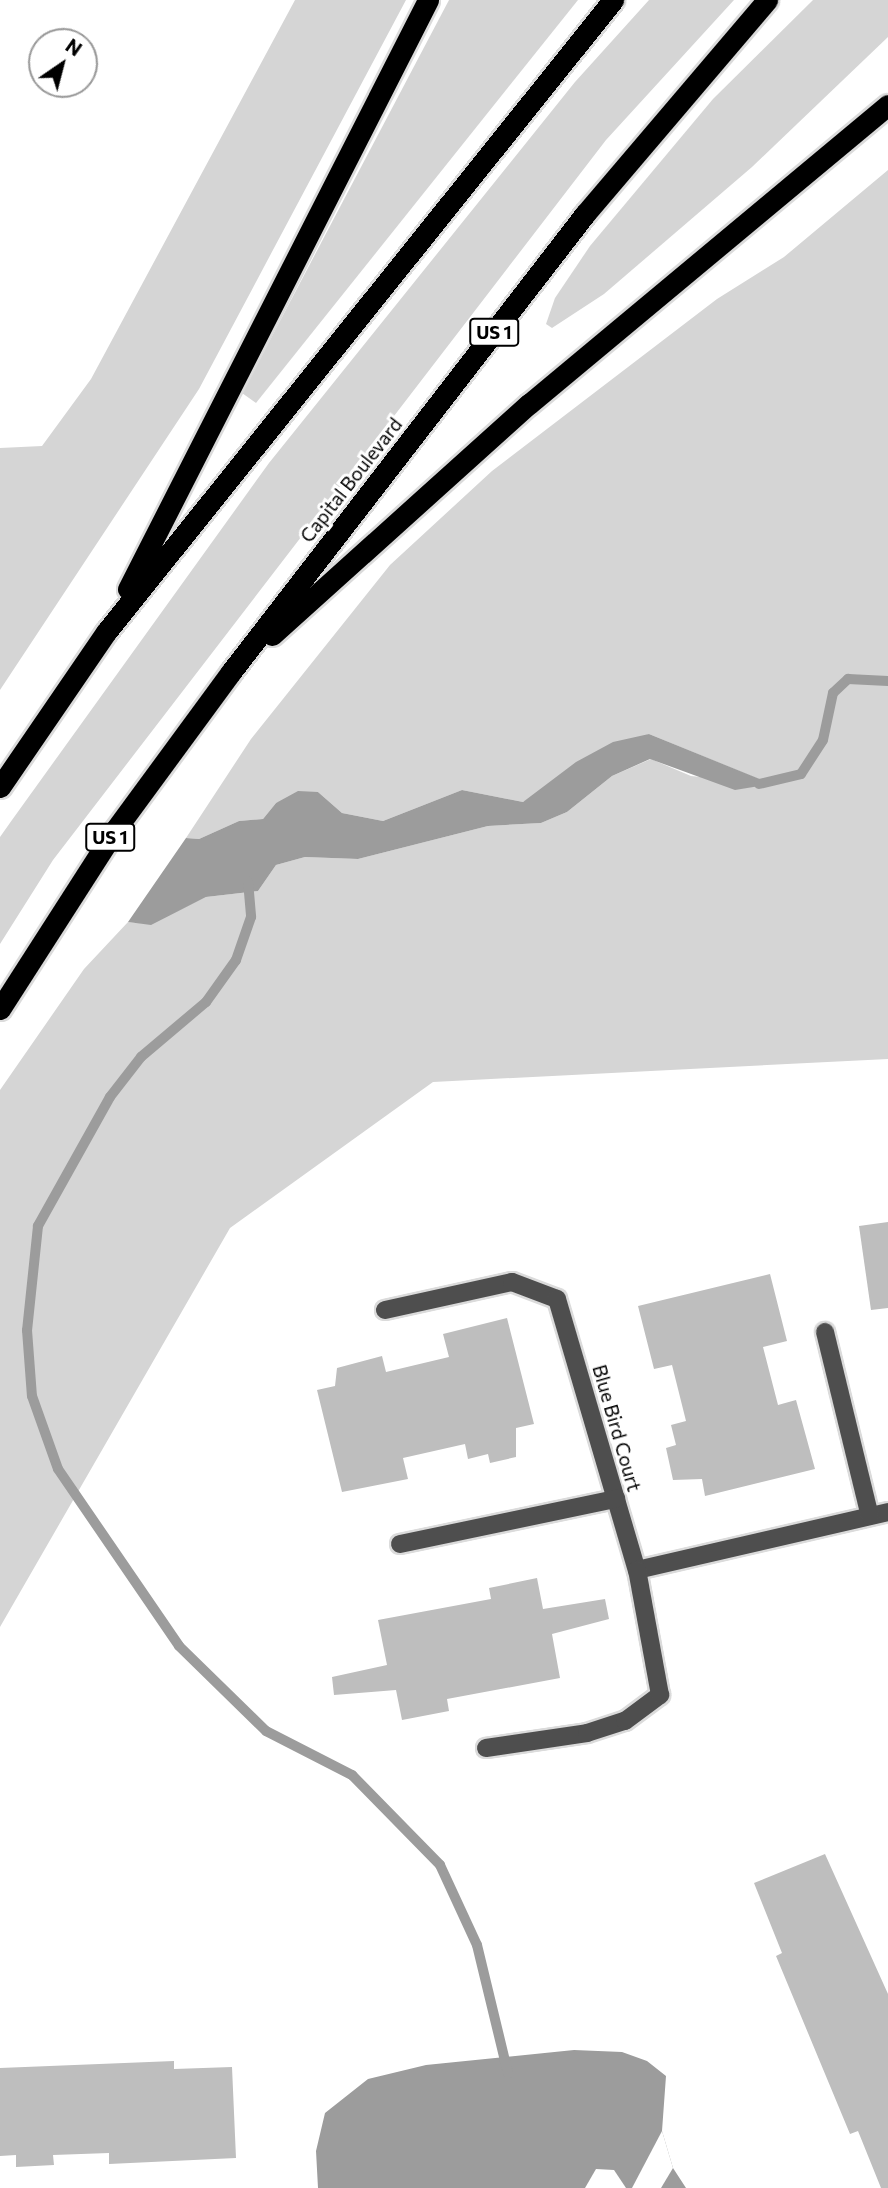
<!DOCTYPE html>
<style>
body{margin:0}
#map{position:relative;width:888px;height:2188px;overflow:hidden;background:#fff;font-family:Commissioner,sans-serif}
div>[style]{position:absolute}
.green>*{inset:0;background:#d5d5d5}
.water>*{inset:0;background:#9c9c9c}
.pier>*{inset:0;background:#fff}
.stream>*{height:10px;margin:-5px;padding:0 5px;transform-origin:5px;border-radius:5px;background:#9c9c9c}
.building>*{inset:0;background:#bebebe}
.roads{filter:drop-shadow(2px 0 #dbdbdb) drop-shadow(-2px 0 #dbdbdb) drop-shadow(0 2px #dbdbdb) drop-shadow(0 -2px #dbdbdb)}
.minor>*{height:18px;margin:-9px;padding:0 9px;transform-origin:9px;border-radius:9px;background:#4e4e4e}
.highway>*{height:21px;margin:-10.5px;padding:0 10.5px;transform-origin:10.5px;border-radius:10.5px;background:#000}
span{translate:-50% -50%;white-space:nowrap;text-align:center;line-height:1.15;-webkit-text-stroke:6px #fff;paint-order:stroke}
.shield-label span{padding:2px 5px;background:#fff;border:2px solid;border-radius:5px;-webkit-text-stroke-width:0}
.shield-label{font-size:18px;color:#000;font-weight:700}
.street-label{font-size:19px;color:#000}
.north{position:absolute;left:28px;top:28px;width:70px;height:70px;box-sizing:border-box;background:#fff;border:2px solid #999;border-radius:50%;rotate:35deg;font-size:19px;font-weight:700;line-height:28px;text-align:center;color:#000}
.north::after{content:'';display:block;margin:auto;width:24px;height:32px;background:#000;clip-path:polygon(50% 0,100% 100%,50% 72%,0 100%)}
</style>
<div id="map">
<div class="green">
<i style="clip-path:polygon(295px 0,406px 0,199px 389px,0 690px,0 448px,42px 446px,91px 379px)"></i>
<i style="clip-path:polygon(449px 0,578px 0,256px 403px,242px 393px)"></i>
<i style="clip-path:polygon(649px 0,734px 0,606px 140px,53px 860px,0 944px,0 837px,12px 820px,269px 463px,575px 82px)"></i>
<i style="clip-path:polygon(813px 0,888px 0,888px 37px,752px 167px,604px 294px,552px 328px,546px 324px,555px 298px,590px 246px,713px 99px)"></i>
<i style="clip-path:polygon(888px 170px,888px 1059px,433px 1082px,230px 1228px,0 1627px,0 1090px,84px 969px,128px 922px,151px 924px,206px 897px,258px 891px,276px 865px,305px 857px,358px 859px,488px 826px,541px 823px,567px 812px,612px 776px,651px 759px,691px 776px,771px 784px,649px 734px,523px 802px,462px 790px,383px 821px,342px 813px,318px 792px,276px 803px,263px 819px,239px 821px,199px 839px,186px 838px,251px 739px,390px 565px,492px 471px,717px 299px,784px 257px)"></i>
</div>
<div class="water">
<i style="clip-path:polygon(649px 734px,772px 784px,735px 790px,650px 759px,612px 776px,567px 812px,541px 823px,488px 826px,358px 859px,305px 857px,276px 865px,258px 891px,206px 897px,151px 925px,128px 922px,186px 838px,199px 839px,239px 821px,263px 819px,276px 803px,298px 791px,318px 792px,342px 813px,383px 821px,462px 790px,523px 802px,576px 762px,613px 742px)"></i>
<i style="clip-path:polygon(574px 2050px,622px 2052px,647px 2061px,666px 2076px,662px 2131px,673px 2168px,686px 2188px,318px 2188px,316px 2151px,325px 2113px,368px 2079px,426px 2065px)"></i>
</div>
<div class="pier">
<i style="clip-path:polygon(662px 2131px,673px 2168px,661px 2188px,632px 2188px)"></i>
<i style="clip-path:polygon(596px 2169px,614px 2170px,626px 2188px,585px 2188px)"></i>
</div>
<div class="stream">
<i style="left:759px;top:784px;width:43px;rotate:-13.4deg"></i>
<i style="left:801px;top:774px;width:40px;rotate:-57.1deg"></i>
<i style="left:823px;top:740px;width:48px;rotate:-78deg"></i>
<i style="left:833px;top:693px;width:21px;rotate:-43deg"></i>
<i style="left:848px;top:679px;width:40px;rotate:2.9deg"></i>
<i style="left:248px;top:881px;width:36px;rotate:85deg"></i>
<i style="left:251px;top:917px;width:46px;rotate:109.2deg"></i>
<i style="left:236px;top:960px;width:52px;rotate:125.5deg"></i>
<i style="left:206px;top:1002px;width:85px;rotate:139.8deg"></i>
<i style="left:141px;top:1057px;width:51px;rotate:127.8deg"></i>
<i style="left:110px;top:1097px;width:148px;rotate:119.2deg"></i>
<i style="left:38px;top:1226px;width:105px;rotate:96deg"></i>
<i style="left:27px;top:1330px;width:66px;rotate:85.7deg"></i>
<i style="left:32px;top:1396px;width:77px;rotate:70.4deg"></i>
<i style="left:58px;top:1469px;width:214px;rotate:55.6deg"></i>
<i style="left:179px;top:1646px;width:122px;rotate:44.3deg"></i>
<i style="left:266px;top:1731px;width:97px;rotate:27.1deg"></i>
<i style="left:352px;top:1775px;width:126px;rotate:45.6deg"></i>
<i style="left:440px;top:1865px;width:88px;rotate:65.2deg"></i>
<i style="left:477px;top:1945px;width:132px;rotate:76.4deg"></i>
</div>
<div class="building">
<i style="clip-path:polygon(888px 1222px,888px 1308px,871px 1310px,859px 1226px)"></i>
<i style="clip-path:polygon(770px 1274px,787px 1341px,763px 1347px,778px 1405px,796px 1400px,815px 1469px,705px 1496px,702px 1479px,673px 1480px,666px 1448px,676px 1445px,671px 1425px,686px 1421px,672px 1365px,654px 1369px,638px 1306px)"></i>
<i style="clip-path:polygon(507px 1318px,534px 1424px,516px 1428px,516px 1457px,490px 1463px,488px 1454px,468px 1459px,465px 1444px,403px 1458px,408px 1479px,342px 1492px,317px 1390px,335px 1386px,337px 1368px,382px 1356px,386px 1372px,449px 1357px,443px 1334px)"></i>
<i style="clip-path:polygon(537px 1578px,543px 1609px,605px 1599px,609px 1619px,552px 1634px,560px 1678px,447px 1699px,449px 1711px,402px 1720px,396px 1690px,334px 1695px,332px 1677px,387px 1665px,378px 1620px,491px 1599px,489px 1588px)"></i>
<i style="clip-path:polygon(825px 1854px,888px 1994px,888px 2188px,881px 2188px,858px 2131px,850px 2134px,776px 1956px,782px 1953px,754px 1883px)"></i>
<i style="clip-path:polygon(174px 2061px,174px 2069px,232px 2067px,236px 2158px,109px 2164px,109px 2153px,53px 2155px,54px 2165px,16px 2167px,16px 2155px,0 2156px,0 2068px)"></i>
</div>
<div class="roads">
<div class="minor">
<i style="left:385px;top:1310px;width:130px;rotate:-12.4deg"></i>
<i style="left:512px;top:1282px;width:48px;rotate:20.7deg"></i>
<i style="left:557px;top:1299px;width:283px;rotate:73.6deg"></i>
<i style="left:637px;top:1570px;width:258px;rotate:-13deg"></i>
<i style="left:825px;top:1332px;width:189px;rotate:76.3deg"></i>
<i style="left:400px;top:1544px;width:221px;rotate:-11.8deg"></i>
<i style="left:486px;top:1748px;width:102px;rotate:-8.4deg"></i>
<i style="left:587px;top:1733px;width:40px;rotate:-18deg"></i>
<i style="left:625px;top:1721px;width:44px;rotate:-36.6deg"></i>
<i style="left:660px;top:1695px;width:127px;rotate:-100.4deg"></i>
</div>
<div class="highway">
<i style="left:128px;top:589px;width:661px;rotate:-63.01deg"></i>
<i style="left:272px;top:635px;width:346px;rotate:-42deg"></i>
<i style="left:529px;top:404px;width:467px;rotate:-39.8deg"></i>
<i style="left:0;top:787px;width:189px;rotate:-55.6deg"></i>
<i style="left:107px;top:631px;width:809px;rotate:-51.27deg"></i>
<i style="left:0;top:1009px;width:213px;rotate:-57.3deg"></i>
<i style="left:115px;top:830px;width:196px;rotate:-53.7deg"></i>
<i style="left:231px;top:672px;width:579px;rotate:-52.3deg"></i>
<i style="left:585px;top:214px;width:281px;rotate:-49.6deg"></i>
</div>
</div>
<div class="shield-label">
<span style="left:494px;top:332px">US 1</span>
<span style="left:110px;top:837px">US 1</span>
</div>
<div class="street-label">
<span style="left:351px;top:480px;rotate:-52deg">Capital Boulevard</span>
<span style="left:617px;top:1428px;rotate:74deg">Blue Bird Court</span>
</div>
<div class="north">N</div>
</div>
